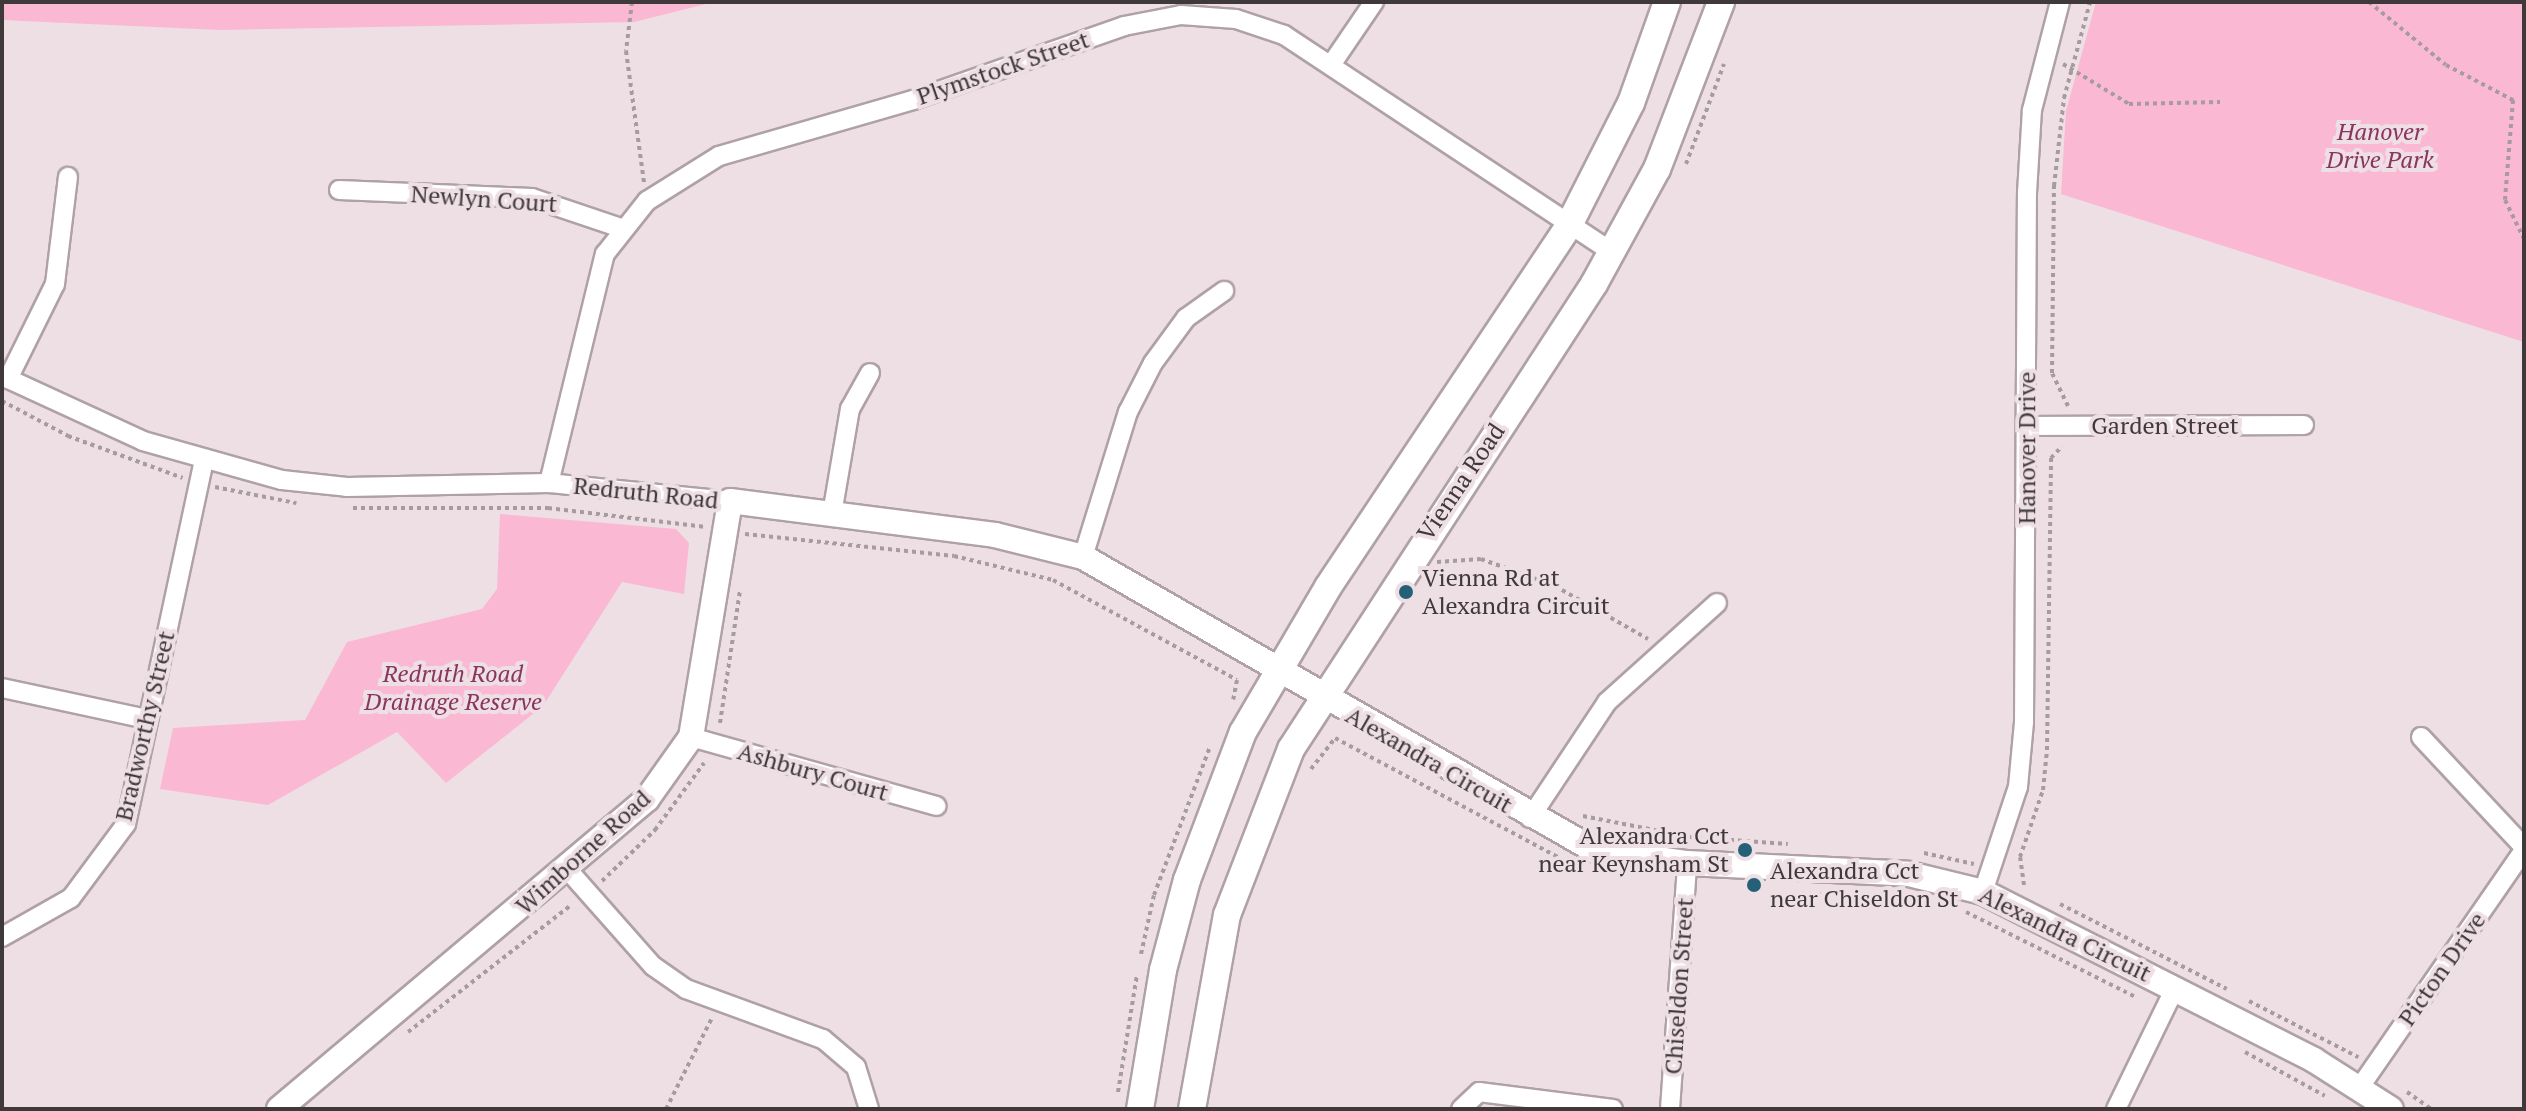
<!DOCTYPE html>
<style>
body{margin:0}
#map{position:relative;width:2526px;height:1111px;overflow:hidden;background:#eedfe4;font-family:"PT Serif",serif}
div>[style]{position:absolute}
.green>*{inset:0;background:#fab8d2}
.path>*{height:4px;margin-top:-2px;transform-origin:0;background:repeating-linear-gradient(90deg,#a69b9f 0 4px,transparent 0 8px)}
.roads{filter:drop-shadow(2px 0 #afa1a6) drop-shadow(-2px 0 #afa1a6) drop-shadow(0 2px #afa1a6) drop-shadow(0 -2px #afa1a6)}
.minor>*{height:18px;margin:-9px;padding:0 9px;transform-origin:9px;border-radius:9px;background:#fff}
.tertiary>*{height:24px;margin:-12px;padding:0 12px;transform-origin:12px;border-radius:12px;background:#fff}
.secondary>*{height:26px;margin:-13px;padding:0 13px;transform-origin:13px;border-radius:13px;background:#fff}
.dots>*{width:22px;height:22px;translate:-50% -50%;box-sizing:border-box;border:4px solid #eedfe4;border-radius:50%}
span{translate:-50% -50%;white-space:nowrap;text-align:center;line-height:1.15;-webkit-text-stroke:8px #eedfe4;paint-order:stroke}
.street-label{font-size:24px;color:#3f393c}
.park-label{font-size:24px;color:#89355d;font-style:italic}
.poi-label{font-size:24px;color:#3f393c}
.left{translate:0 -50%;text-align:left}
.right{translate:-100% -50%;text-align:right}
.frame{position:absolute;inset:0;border:4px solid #3f393c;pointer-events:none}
</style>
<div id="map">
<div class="green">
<i style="clip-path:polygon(2px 2px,714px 2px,634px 22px,220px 30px,2px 20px)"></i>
<i style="clip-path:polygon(2096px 2px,2524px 2px,2524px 342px,2061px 194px,2066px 111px)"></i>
<i style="clip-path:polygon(500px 514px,676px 529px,689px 543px,684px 594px,622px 582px,543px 706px,446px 783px,397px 732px,268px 805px,160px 789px,173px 728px,305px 720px,347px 642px,482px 609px,497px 589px)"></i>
</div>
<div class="path">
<i style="left:632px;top:2px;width:49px;rotate:97deg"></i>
<i style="left:626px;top:51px;width:133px;rotate:82.2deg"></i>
<i style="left:2369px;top:2px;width:99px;rotate:39.3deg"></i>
<i style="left:2446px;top:65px;width:76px;rotate:27.6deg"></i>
<i style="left:2513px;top:100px;width:100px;rotate:94.6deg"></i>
<i style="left:2505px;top:200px;width:43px;rotate:64deg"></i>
<i style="left:2063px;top:64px;width:77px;rotate:31.2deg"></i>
<i style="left:2129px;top:104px;width:91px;rotate:-1.3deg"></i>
<i style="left:1686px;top:164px;width:107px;rotate:-69.2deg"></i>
<i style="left:2px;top:401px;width:75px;rotate:27.9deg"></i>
<i style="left:68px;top:436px;width:122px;rotate:20.1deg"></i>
<i style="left:2068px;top:406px;width:37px;rotate:-116deg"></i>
<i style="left:2052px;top:373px;width:187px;rotate:-89.4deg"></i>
<i style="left:2054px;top:186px;width:89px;rotate:-83.5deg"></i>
<i style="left:2064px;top:98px;width:99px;rotate:-74.8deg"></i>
<i style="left:215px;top:487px;width:83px;rotate:11.2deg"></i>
<i style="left:353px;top:508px;width:195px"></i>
<i style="left:548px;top:508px;width:159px;rotate:6.9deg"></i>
<i style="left:745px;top:534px;width:210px;rotate:6deg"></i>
<i style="left:954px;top:556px;width:102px;rotate:13.6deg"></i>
<i style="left:1053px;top:580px;width:209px;rotate:28.5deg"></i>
<i style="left:1237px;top:680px;width:20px;rotate:101deg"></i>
<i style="left:1437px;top:562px;width:44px;rotate:-3.9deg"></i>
<i style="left:1481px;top:559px;width:79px;rotate:20deg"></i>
<i style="left:1555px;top:586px;width:107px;rotate:29.7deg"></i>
<i style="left:720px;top:723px;width:134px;rotate:-81.4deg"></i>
<i style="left:1311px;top:769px;width:39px;rotate:-52deg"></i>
<i style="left:1335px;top:738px;width:268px;rotate:28.1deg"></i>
<i style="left:1583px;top:816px;width:109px;rotate:11.1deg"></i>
<i style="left:1690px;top:837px;width:98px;rotate:4.1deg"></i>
<i style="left:1924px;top:853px;width:51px;rotate:12.4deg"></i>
<i style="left:602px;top:881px;width:74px;rotate:-43.9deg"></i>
<i style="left:655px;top:830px;width:83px;rotate:-53.8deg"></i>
<i style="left:2024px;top:885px;width:28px;rotate:-98deg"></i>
<i style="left:2020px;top:857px;width:71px;rotate:-71.1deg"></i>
<i style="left:2043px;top:790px;width:40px;rotate:-84.3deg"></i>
<i style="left:2047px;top:750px;width:292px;rotate:-89.2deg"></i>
<i style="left:2051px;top:458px;width:16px;rotate:-47deg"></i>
<i style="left:1801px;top:893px;width:122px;rotate:4.2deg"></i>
<i style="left:2060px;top:904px;width:187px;rotate:27deg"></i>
<i style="left:1966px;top:912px;width:188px;rotate:26.6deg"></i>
<i style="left:1141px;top:954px;width:60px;rotate:-77.6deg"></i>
<i style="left:1154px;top:895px;width:158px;rotate:-69.3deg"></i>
<i style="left:2249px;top:1001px;width:123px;rotate:27.2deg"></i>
<i style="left:408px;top:1032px;width:205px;rotate:-37.9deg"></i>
<i style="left:2245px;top:1052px;width:91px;rotate:28.8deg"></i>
<i style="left:1118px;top:1092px;width:119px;rotate:-80.8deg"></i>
<i style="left:2407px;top:1092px;width:29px;rotate:35deg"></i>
<i style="left:666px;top:1109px;width:102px;rotate:-63.2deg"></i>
</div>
<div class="roads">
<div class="minor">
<i style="left:1333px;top:62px;width:73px;rotate:-55.7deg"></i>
<i style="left:339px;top:190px;width:193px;rotate:2.4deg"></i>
<i style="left:532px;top:198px;width:97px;rotate:18.6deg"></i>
<i style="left:2px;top:376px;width:155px;rotate:24.7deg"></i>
<i style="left:143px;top:441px;width:144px;rotate:15.7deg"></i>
<i style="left:282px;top:480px;width:65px;rotate:6.1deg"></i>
<i style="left:347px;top:487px;width:202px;rotate:-1.1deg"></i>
<i style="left:549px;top:483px;width:182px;rotate:5.7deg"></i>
<i style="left:8px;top:379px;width:106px;rotate:-63.7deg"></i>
<i style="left:55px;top:284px;width:108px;rotate:-83.1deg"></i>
<i style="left:2027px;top:426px;width:277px;rotate:-0.2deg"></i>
<i style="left:549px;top:483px;width:236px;rotate:-76.3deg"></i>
<i style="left:605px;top:254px;width:68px;rotate:-51.6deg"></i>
<i style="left:647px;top:201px;width:85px;rotate:-32deg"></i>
<i style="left:719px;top:156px;width:202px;rotate:-16.1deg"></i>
<i style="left:913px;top:100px;width:224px;rotate:-19.3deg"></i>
<i style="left:1124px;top:26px;width:58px;rotate:-10.9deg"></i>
<i style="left:1181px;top:15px;width:55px;rotate:4.2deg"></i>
<i style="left:1236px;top:19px;width:51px;rotate:18.4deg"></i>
<i style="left:1284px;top:35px;width:393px;rotate:33.5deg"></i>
<i style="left:832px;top:514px;width:107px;rotate:-80.3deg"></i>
<i style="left:850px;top:409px;width:41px;rotate:-60.9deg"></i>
<i style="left:1083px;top:557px;width:152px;rotate:-72.8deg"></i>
<i style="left:1128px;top:412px;width:55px;rotate:-63deg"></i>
<i style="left:1153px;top:363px;width:56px;rotate:-53.7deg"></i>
<i style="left:1186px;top:318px;width:47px;rotate:-35.4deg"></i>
<i style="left:2px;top:688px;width:148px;rotate:12.1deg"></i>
<i style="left:691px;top:737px;width:255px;rotate:15.7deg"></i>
<i style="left:2421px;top:737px;width:151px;rotate:46.9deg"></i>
<i style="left:1530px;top:818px;width:139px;rotate:-56.4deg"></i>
<i style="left:1607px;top:702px;width:148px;rotate:-42deg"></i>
<i style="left:568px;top:870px;width:128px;rotate:48.5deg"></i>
<i style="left:653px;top:966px;width:40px;rotate:34.9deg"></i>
<i style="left:686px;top:989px;width:146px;rotate:20.1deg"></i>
<i style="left:823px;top:1039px;width:43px;rotate:40.3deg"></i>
<i style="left:856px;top:1067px;width:44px;rotate:72.8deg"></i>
<i style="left:1983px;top:892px;width:111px;rotate:-71.6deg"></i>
<i style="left:2018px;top:787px;width:65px;rotate:-84.7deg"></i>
<i style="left:2024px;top:722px;width:529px;rotate:-89.68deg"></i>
<i style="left:2027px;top:193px;width:83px;rotate:-86.6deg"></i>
<i style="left:2032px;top:110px;width:112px;rotate:-75.5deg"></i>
<i style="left:2px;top:937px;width:79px;rotate:-29.5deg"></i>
<i style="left:71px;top:898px;width:92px;rotate:-53.4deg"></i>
<i style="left:126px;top:824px;width:371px;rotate:-77.9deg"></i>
<i style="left:2360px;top:1087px;width:288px;rotate:-55.3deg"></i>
<i style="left:1461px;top:1109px;width:25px;rotate:-43deg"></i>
<i style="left:1479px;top:1092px;width:135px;rotate:7.2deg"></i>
<i style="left:1670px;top:1109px;width:247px;rotate:-86deg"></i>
<i style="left:2116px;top:1109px;width:135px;rotate:-64deg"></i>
</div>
<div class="tertiary">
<i style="left:279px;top:1109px;width:481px;rotate:-40.1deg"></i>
<i style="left:647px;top:799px;width:76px;rotate:-54.6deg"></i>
<i style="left:691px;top:737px;width:239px;rotate:-80.6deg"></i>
<i style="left:730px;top:501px;width:267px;rotate:7.3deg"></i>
<i style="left:995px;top:535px;width:91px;rotate:14deg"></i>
<i style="left:1083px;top:557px;width:589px;rotate:29.83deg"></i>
<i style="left:1594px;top:850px;width:94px;rotate:8deg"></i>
<i style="left:1687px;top:863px;width:222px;rotate:2.8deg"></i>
<i style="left:1909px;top:874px;width:76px;rotate:13.7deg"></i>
<i style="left:1983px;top:892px;width:371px;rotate:26.9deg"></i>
<i style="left:2314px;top:1060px;width:91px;rotate:32.5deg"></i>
</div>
<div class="secondary">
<i style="left:1140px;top:1109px;width:141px;rotate:-80.6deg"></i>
<i style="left:1163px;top:970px;width:93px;rotate:-75.1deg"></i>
<i style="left:1187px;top:880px;width:158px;rotate:-69.3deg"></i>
<i style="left:1243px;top:732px;width:168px;rotate:-59.6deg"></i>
<i style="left:1328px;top:587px;width:435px;rotate:-56.3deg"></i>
<i style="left:1569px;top:225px;width:137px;rotate:-63.1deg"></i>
<i style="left:1631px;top:103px;width:107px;rotate:-70.4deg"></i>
<i style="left:1192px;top:1109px;width:197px;rotate:-79.8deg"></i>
<i style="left:1227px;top:915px;width:178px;rotate:-68.9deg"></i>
<i style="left:1291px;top:749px;width:555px;rotate:-56.91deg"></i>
<i style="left:1594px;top:284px;width:131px;rotate:-61.3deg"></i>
<i style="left:1657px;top:169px;width:179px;rotate:-69deg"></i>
</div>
</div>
<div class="dots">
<i style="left:1406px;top:592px;background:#246178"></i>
<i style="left:1745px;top:850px;background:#246178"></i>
<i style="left:1754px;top:885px;background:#246178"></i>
</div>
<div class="street-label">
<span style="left:1003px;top:68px;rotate:-19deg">Plymstock Street</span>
<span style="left:484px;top:199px;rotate:4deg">Newlyn Court</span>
<span style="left:2165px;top:426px">Garden Street</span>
<span style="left:2027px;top:448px;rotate:-90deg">Hanover Drive</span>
<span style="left:1461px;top:482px;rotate:-56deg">Vienna Road</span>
<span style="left:646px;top:493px;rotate:6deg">Redruth Road</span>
<span style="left:145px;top:726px;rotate:-77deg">Bradworthy Street</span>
<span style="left:1429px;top:760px;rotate:30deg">Alexandra Circuit</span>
<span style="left:813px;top:772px;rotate:16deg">Ashbury Court</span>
<span style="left:583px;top:852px;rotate:-42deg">Wimborne Road</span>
<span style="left:2065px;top:934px;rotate:26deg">Alexandra Circuit</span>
<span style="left:2442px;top:969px;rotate:-55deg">Picton Drive</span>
<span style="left:1679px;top:986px;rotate:-86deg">Chiseldon Street</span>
</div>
<div class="park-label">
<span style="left:2380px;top:146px">Hanover<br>Drive Park</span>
<span style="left:453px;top:688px">Redruth Road<br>Drainage Reserve</span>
</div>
<div class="poi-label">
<span class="left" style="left:1422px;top:592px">Vienna Rd at<br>Alexandra Circuit</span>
<span class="right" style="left:1729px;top:850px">Alexandra Cct<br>near Keynsham St</span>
<span class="left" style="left:1770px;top:885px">Alexandra Cct<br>near Chiseldon St</span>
</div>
<div class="frame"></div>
</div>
